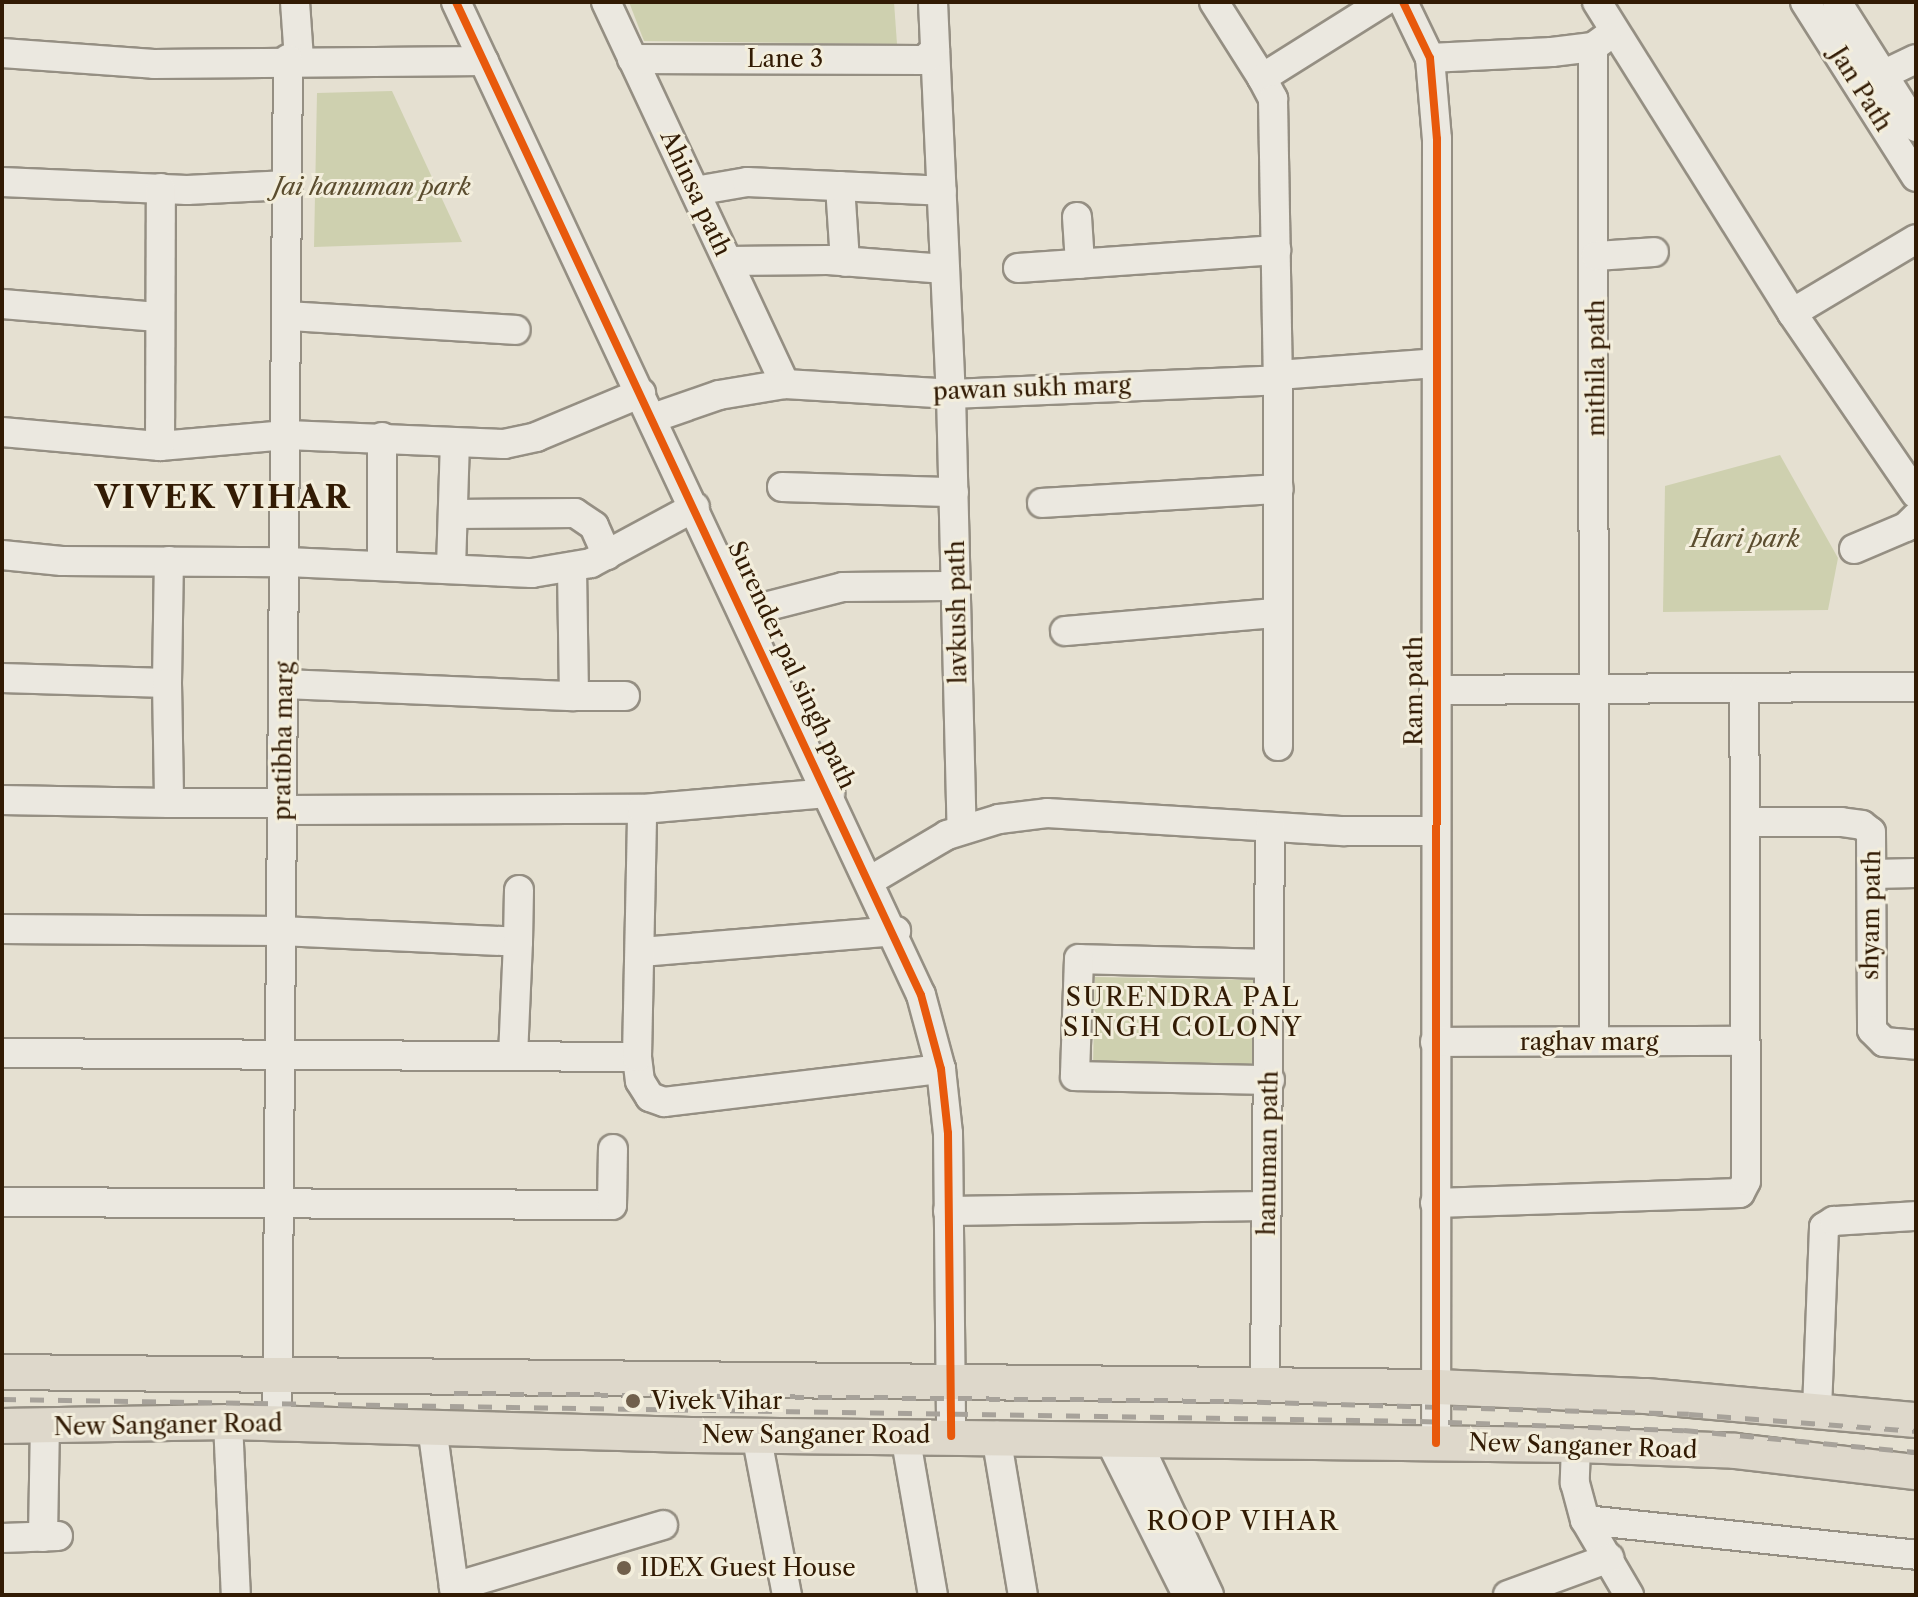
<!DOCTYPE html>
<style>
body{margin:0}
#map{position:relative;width:1918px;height:1597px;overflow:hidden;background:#e5e0d1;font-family:"Libre Caslon Text",serif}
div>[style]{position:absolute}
.green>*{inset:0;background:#ced0af}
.roads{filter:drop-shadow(2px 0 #958f83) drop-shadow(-2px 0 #958f83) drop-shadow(0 2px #958f83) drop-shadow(0 -2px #958f83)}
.minor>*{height:28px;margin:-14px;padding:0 14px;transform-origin:14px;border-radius:14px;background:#ebe8e0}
.major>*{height:34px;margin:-17px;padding:0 17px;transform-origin:17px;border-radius:17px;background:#ded8cb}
.rail>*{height:5px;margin-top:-2.5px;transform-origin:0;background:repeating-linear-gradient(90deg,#a7a29a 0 14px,transparent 0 28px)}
.cycleway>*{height:8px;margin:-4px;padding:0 4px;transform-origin:4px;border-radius:4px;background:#e8590c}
.dots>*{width:22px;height:22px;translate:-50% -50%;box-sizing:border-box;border:4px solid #f3eedc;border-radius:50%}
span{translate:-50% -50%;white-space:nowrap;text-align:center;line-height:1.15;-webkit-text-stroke:6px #f3eedc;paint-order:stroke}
.street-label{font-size:24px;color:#321b04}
.park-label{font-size:24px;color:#5b4d2f;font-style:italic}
.poi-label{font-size:24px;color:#321b04}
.left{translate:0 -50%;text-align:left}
.neighbourhood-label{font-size:26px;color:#321b04;letter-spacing:2px}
.district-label{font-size:32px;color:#321b04;font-weight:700;letter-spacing:2px}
.frame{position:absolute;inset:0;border:4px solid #321b04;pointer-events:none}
</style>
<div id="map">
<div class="green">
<i style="clip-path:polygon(629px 2px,894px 2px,897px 44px,644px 41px)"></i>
<i style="clip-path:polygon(392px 91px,462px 242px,314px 247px,317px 93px)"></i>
<i style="clip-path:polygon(1780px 455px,1838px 558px,1828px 610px,1663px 612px,1665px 486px)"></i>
<i style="clip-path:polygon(1095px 977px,1255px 980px,1261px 1072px,1093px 1067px)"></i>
</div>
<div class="roads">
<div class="minor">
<i style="left:295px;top:2px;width:57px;rotate:86deg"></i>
<i style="left:456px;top:2px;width:1096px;rotate:64.91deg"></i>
<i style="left:921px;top:995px;width:77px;rotate:74.9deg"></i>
<i style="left:941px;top:1069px;width:64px;rotate:83.8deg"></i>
<i style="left:948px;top:1133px;width:303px;rotate:89.4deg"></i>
<i style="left:606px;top:2px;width:422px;rotate:64.9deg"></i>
<i style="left:933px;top:2px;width:392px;rotate:87.4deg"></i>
<i style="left:951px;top:394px;width:436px;rotate:88.6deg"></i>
<i style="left:1214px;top:2px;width:90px;rotate:57.7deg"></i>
<i style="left:1262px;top:78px;width:143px;rotate:-32.1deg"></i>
<i style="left:1403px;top:2px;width:62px;rotate:64.3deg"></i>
<i style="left:1430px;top:58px;width:81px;rotate:85.1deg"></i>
<i style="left:1437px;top:139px;width:1304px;rotate:90.04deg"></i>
<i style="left:1597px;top:2px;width:367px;rotate:57.9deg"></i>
<i style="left:1792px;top:313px;width:219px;rotate:55.6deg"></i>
<i style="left:1805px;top:2px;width:207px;rotate:57.6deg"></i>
<i style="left:1837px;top:2px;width:148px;rotate:57.7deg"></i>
<i style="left:1593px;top:47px;width:994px;rotate:89.94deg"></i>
<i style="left:2px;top:53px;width:152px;rotate:4.1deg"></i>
<i style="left:154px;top:64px;width:330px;rotate:-0.5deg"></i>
<i style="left:1430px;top:58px;width:122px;rotate:-2.8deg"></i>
<i style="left:1552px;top:52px;width:41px;rotate:-7deg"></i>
<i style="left:1593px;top:47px;width:17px;rotate:-36deg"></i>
<i style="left:632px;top:59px;width:292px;rotate:0.2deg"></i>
<i style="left:924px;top:60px;width:15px;rotate:-42deg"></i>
<i style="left:1262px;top:78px;width:24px;rotate:62deg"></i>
<i style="left:1273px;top:99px;width:276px;rotate:89deg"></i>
<i style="left:1278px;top:375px;width:158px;rotate:-4.3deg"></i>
<i style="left:1866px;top:83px;width:55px;rotate:-25.6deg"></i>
<i style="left:2px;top:182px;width:185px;rotate:2.5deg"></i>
<i style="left:187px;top:190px;width:101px;rotate:-2.8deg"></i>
<i style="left:840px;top:186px;width:76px;rotate:86.2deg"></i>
<i style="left:695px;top:191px;width:53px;rotate:-9.8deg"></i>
<i style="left:747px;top:182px;width:195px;rotate:2.6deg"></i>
<i style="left:1077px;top:217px;width:47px;rotate:86.3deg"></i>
<i style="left:1596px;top:256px;width:58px;rotate:-3.9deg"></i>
<i style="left:728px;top:261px;width:100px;rotate:-0.6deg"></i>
<i style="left:828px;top:260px;width:117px;rotate:4.4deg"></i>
<i style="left:1018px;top:268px;width:259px;rotate:-4deg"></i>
<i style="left:2px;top:304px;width:157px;rotate:4.8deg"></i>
<i style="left:1792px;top:313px;width:144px;rotate:-30.8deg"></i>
<i style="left:288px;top:316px;width:228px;rotate:3.5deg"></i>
<i style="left:653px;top:418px;width:70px;rotate:-19.2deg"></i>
<i style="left:719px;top:395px;width:67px;rotate:-9.5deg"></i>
<i style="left:785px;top:384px;width:166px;rotate:3.4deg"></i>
<i style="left:951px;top:394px;width:328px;rotate:-2.4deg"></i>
<i style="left:2px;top:432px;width:159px;rotate:5.1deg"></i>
<i style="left:160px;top:446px;width:127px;rotate:-5deg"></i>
<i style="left:287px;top:435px;width:217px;rotate:2.4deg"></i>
<i style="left:504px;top:444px;width:33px;rotate:-12deg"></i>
<i style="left:536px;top:437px;width:114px;rotate:-22.7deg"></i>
<i style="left:160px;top:446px;width:258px;rotate:-89.8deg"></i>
<i style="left:782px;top:487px;width:172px;rotate:1.7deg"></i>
<i style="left:1042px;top:503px;width:237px;rotate:-3.4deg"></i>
<i style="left:453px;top:514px;width:122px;rotate:-0.5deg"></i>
<i style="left:575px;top:513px;width:23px;rotate:34deg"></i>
<i style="left:594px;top:526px;width:32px;rotate:66deg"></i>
<i style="left:1854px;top:549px;width:56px;rotate:-22.9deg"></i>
<i style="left:1906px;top:527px;width:14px;rotate:-45deg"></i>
<i style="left:2px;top:555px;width:60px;rotate:5.7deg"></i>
<i style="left:62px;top:561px;width:225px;rotate:0.3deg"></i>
<i style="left:287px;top:562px;width:245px;rotate:2.6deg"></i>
<i style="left:532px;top:573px;width:60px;rotate:-9.6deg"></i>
<i style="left:591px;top:563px;width:118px;rotate:-28.3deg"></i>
<i style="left:382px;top:564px;width:127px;rotate:-90deg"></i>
<i style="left:451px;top:568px;width:125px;rotate:-88.2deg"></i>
<i style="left:745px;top:612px;width:101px;rotate:-14.3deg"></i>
<i style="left:843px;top:587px;width:113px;rotate:-0.5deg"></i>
<i style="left:1065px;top:631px;width:211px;rotate:-4.9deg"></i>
<i style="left:2px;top:678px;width:165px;rotate:1.7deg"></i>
<i style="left:167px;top:683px;width:122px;rotate:-89.1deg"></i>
<i style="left:167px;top:683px;width:120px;rotate:89deg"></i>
<i style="left:169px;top:803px;width:113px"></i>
<i style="left:284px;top:684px;width:290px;rotate:2.4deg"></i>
<i style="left:574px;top:696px;width:126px;rotate:-90.9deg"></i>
<i style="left:1434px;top:690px;width:482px;rotate:-0.4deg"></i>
<i style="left:574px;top:696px;width:51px"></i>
<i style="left:1278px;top:746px;width:371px;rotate:-90deg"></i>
<i style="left:2px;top:800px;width:167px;rotate:1deg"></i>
<i style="left:282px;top:810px;width:360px;rotate:-0.2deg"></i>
<i style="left:1745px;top:822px;width:96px"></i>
<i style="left:1841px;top:822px;width:21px;rotate:8deg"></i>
<i style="left:1862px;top:825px;width:11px;rotate:38deg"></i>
<i style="left:1871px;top:832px;width:198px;rotate:89.7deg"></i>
<i style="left:1872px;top:1030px;width:17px;rotate:45deg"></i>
<i style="left:1884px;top:1042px;width:32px;rotate:5deg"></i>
<i style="left:1874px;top:874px;width:42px;rotate:-1.4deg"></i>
<i style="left:871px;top:880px;width:88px;rotate:-30.6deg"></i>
<i style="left:947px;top:835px;width:54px;rotate:-17.1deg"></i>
<i style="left:999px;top:819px;width:48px;rotate:-7.1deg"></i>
<i style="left:1047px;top:813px;width:298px;rotate:3.5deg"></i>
<i style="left:1344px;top:831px;width:91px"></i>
<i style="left:2px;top:929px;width:278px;rotate:0.4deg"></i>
<i style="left:280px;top:931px;width:238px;rotate:2.6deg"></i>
<i style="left:518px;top:942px;width:113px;rotate:92.5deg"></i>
<i style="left:518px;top:942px;width:52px;rotate:-88.9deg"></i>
<i style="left:641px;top:952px;width:256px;rotate:-4.7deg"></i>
<i style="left:1267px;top:964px;width:188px;rotate:-178.5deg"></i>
<i style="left:1079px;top:959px;width:117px;rotate:92deg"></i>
<i style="left:1075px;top:1076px;width:195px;rotate:1.2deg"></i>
<i style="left:1435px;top:1042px;width:309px;rotate:-0.2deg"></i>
<i style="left:2px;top:1053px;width:635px;rotate:0.36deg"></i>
<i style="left:637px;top:1057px;width:24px;rotate:83deg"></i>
<i style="left:640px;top:1081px;width:19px;rotate:58deg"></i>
<i style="left:650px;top:1097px;width:15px;rotate:20deg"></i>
<i style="left:664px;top:1102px;width:279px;rotate:-6.8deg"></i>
<i style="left:637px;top:1057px;width:248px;rotate:-88.8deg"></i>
<i style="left:642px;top:809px;width:189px;rotate:-4.9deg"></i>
<i style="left:2px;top:1202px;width:610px;rotate:0.28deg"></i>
<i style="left:612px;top:1205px;width:56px;rotate:-89deg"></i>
<i style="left:1435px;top:1203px;width:305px;rotate:-1.9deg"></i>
<i style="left:1740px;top:1193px;width:13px;rotate:-63deg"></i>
<i style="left:1746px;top:1181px;width:493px;rotate:-90.2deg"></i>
<i style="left:948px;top:1211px;width:318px;rotate:-0.9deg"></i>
<i style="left:1265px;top:1383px;width:556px;rotate:-89.48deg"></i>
<i style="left:1817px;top:1410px;width:183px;rotate:-87.8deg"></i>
<i style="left:1824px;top:1227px;width:12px;rotate:-31deg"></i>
<i style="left:1834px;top:1221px;width:82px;rotate:-3.5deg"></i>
<i style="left:228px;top:1422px;width:173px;rotate:87.4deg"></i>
<i style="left:277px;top:1423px;width:1364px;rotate:-89.54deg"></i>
<i style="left:432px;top:1427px;width:170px;rotate:82.2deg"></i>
<i style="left:756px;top:1434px;width:164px;rotate:79.1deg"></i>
<i style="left:905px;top:1435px;width:162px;rotate:80.1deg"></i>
<i style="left:996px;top:1436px;width:161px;rotate:80.4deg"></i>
<i style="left:1109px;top:1439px;width:174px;rotate:63.4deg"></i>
<i style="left:1136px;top:1439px;width:172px;rotate:64.9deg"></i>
<i style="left:1576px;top:1445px;width:38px;rotate:92deg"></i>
<i style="left:1575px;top:1483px;width:38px;rotate:75deg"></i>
<i style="left:1585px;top:1520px;width:87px;rotate:59.6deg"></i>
<i style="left:1585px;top:1520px;width:333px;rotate:6deg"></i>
<i style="left:43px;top:1537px;width:110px;rotate:-89deg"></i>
<i style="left:2px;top:1538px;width:56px;rotate:-2deg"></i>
<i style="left:454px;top:1587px;width:218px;rotate:-16.5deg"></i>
<i style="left:1508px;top:1595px;width:108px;rotate:-20.1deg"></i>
</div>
<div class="major">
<i style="left:2px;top:1372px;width:1435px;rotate:0.6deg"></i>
<i style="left:1437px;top:1387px;width:209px;rotate:2.5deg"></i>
<i style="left:1646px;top:1396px;width:271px;rotate:5.1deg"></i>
<i style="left:2px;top:1426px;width:226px;rotate:-1deg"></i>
<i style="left:228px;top:1422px;width:463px;rotate:1.6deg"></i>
<i style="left:691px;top:1435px;width:885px;rotate:0.65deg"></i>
<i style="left:1576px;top:1445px;width:160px;rotate:2.1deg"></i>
<i style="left:1736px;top:1451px;width:181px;rotate:6.7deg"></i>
</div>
</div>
<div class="rail">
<i style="left:454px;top:1393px;width:775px;rotate:0.59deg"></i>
<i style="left:1229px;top:1401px;width:460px;rotate:1.6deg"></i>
<i style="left:1689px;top:1414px;width:228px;rotate:4.3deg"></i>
<i style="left:2px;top:1399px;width:1418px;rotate:0.89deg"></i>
<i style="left:1420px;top:1421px;width:264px;rotate:2deg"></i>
<i style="left:1684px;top:1430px;width:233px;rotate:5.4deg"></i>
</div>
<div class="cycleway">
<i style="left:456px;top:2px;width:1096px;rotate:64.91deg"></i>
<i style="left:921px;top:995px;width:77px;rotate:74.9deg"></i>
<i style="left:941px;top:1069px;width:64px;rotate:83.8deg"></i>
<i style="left:948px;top:1133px;width:303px;rotate:89.4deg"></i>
<i style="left:1403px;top:2px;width:62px;rotate:64.3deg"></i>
<i style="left:1430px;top:58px;width:81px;rotate:85.1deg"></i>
<i style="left:1437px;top:139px;width:1304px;rotate:90.04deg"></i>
</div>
<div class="dots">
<i style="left:633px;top:1401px;background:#71604c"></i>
<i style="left:624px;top:1568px;background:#71604c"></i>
</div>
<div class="street-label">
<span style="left:785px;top:59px">Lane 3</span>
<span style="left:1861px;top:89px;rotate:58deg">Jan Path</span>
<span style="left:696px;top:193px;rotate:65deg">Ahinsa path</span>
<span style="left:1596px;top:368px;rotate:-90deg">mithila path</span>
<span style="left:1032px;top:388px;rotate:-2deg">pawan sukh marg</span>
<span style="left:957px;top:612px;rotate:-91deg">lavkush path</span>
<span style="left:792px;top:665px;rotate:65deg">Surender pal singh path</span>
<span style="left:1414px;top:691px;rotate:-90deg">Ram path</span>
<span style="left:283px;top:741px;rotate:-89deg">pratibha marg</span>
<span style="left:1871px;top:915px;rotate:-89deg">shyam path</span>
<span style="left:1589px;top:1042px">raghav marg</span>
<span style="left:1268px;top:1153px;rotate:-89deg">hanuman path</span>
<span style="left:168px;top:1425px;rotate:-1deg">New Sanganer Road</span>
<span style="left:816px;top:1435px">New Sanganer Road</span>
<span style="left:1583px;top:1446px;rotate:2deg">New Sanganer Road</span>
</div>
<div class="park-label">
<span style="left:372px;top:187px">Jai hanuman park</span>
<span style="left:1745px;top:539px">Hari park</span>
</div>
<div class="poi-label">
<span class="left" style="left:651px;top:1401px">Vivek Vihar</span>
<span class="left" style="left:640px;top:1568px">IDEX Guest House</span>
</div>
<div class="neighbourhood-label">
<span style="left:1183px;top:1013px">SURENDRA PAL<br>SINGH COLONY</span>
<span style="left:1243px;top:1522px">ROOP VIHAR</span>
</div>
<div class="district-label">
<span style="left:223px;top:497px">VIVEK VIHAR</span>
</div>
<div class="frame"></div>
</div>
